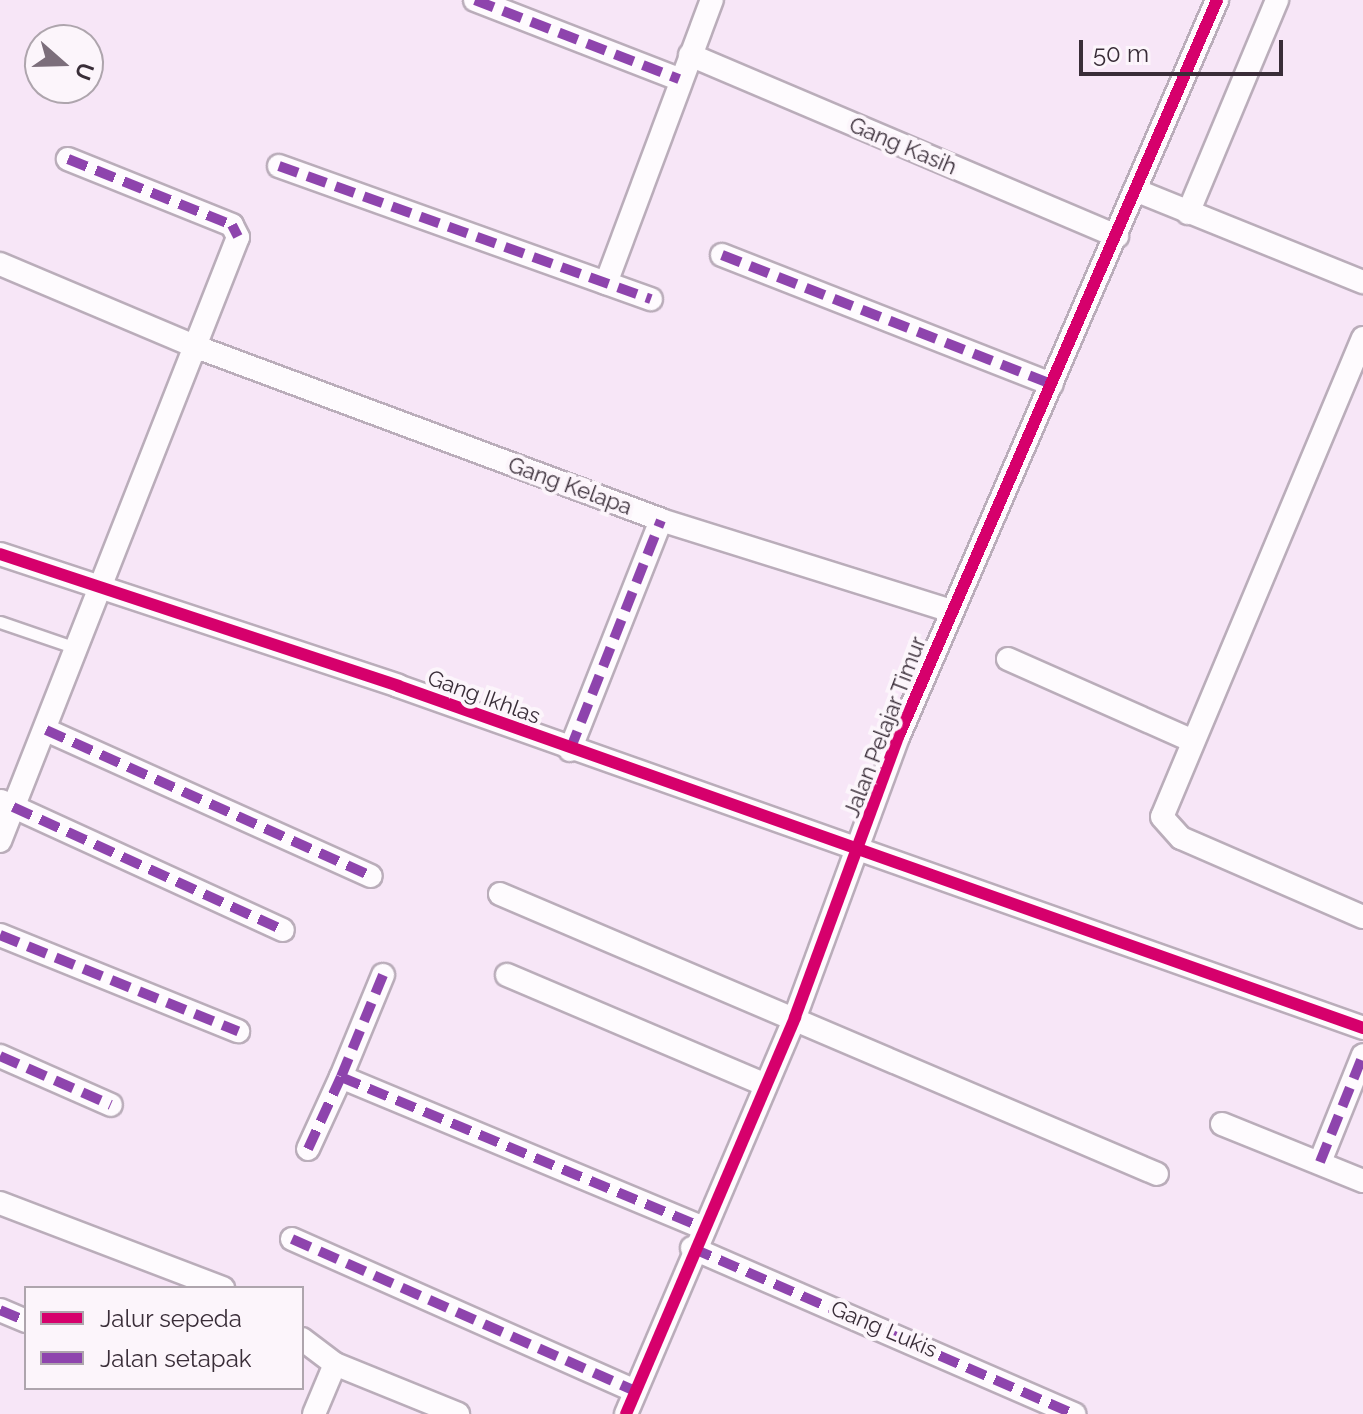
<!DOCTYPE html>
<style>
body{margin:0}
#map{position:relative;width:1363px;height:1414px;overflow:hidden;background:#f7e6f7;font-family:Raleway,sans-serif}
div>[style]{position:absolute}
.roads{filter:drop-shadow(2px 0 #baadba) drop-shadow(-2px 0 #baadba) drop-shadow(0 2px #baadba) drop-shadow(0 -2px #baadba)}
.lane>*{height:11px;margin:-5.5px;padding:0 5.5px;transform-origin:5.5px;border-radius:5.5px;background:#fefbfe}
.street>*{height:22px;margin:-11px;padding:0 11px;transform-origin:11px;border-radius:11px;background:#fefbfe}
.quiet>*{height:10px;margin-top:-5px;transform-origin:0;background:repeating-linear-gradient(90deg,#8e44ad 0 20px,transparent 0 30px)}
.cycleway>*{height:12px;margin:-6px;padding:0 6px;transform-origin:6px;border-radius:6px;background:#d6006c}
span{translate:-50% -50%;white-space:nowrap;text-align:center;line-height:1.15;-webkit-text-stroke:8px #fcf5fb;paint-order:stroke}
.street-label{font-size:22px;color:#392d38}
.legend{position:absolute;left:24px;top:1286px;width:280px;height:104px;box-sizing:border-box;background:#fcf5fb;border:2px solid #aea5ad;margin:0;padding:10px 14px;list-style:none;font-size:24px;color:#392d38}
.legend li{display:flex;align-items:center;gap:16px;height:40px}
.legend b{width:40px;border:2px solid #aea5ad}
.north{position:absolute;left:24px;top:24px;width:80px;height:80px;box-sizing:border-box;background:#fcf5fb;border:2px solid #aea5ad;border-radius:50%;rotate:110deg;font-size:22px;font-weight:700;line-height:32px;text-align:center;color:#392d38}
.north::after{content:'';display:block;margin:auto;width:28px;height:36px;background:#7c6e7b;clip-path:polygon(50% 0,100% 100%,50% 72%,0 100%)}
.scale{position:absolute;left:1079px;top:40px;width:204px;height:36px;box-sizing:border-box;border:4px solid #392d38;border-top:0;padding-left:10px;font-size:24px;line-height:28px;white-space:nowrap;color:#392d38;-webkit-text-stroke:6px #fcf5fb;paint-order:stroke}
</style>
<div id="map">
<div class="roads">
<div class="lane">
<i style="left:0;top:622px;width:83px;rotate:18.9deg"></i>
</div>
<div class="street">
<i style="left:475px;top:0;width:219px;rotate:21.2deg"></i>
<i style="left:690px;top:55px;width:464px;rotate:23deg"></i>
<i style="left:279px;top:166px;width:395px;rotate:19.7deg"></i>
<i style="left:1135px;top:190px;width:246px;rotate:22deg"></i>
<i style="left:1188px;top:213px;width:231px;rotate:-67.3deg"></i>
<i style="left:722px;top:255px;width:354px;rotate:21.4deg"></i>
<i style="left:0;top:264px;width:211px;rotate:22.9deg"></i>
<i style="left:194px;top:346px;width:498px;rotate:20.4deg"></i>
<i style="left:661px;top:520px;width:305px;rotate:17.4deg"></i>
<i style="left:606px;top:283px;width:302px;rotate:-69.5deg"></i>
<i style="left:1363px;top:338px;width:519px;rotate:112.76deg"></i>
<i style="left:1162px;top:817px;width:28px;rotate:48deg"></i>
<i style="left:1181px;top:838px;width:198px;rotate:23.5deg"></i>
<i style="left:0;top:554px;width:419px;rotate:18.3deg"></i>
<i style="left:398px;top:686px;width:1024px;rotate:19.51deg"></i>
<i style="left:1008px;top:659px;width:202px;rotate:23.9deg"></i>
<i style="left:46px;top:730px;width:356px;rotate:24.2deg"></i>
<i style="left:570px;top:750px;width:247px;rotate:-68.4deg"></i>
<i style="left:1px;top:801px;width:310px;rotate:24.6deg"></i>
<i style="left:0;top:841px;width:649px;rotate:-68.49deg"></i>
<i style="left:238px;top:237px;width:13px;rotate:-117deg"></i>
<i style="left:232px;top:225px;width:177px;rotate:-158.1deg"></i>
<i style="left:500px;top:894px;width:714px;rotate:23.08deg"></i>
<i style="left:0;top:935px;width:257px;rotate:22deg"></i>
<i style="left:383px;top:975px;width:110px;rotate:112.4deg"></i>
<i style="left:341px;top:1077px;width:390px;rotate:22.6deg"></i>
<i style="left:507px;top:975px;width:277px;rotate:23deg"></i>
<i style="left:0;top:1056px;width:121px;rotate:23.8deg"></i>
<i style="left:1222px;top:1124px;width:152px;rotate:22deg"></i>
<i style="left:308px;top:1149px;width:79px;rotate:-65.4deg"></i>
<i style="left:1320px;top:1162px;width:115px;rotate:-68.1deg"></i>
<i style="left:0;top:1203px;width:239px;rotate:20.9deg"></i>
<i style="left:292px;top:1239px;width:375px;rotate:23.9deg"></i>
<i style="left:692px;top:1248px;width:417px;rotate:23.5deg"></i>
<i style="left:0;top:1310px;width:28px;rotate:23deg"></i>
<i style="left:302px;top:1339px;width:41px;rotate:37.1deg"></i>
<i style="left:335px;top:1364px;width:133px;rotate:22.1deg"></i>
<i style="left:314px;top:1414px;width:54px;rotate:-67.2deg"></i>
<i style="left:626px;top:1414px;width:431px;rotate:-66.9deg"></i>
<i style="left:795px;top:1017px;width:301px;rotate:-69.8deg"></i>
<i style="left:899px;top:735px;width:801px;rotate:-66.6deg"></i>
</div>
</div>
<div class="quiet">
<i style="left:475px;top:0;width:219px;rotate:21.2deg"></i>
<i style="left:68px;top:159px;width:177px;rotate:21.9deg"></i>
<i style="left:232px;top:225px;width:13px;rotate:63deg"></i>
<i style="left:279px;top:166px;width:395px;rotate:19.7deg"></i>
<i style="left:722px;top:255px;width:354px;rotate:21.4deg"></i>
<i style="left:46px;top:730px;width:356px;rotate:24.2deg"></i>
<i style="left:570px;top:750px;width:247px;rotate:-68.4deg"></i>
<i style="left:13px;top:807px;width:297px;rotate:24.5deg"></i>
<i style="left:0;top:935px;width:257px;rotate:22deg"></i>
<i style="left:383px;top:975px;width:110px;rotate:112.4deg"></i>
<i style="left:341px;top:1077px;width:390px;rotate:22.6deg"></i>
<i style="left:0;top:1056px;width:121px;rotate:23.8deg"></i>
<i style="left:308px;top:1149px;width:79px;rotate:-65.4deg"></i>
<i style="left:1320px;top:1162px;width:115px;rotate:-68.1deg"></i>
<i style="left:292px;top:1239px;width:375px;rotate:23.9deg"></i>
<i style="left:692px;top:1248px;width:417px;rotate:23.5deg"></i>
<i style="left:0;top:1310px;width:28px;rotate:23deg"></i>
</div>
<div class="cycleway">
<i style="left:0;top:554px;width:419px;rotate:18.3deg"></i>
<i style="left:398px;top:686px;width:1024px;rotate:19.51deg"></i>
<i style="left:626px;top:1414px;width:431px;rotate:-66.9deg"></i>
<i style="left:795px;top:1017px;width:301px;rotate:-69.8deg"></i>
<i style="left:899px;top:735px;width:801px;rotate:-66.6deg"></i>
</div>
<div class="street-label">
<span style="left:903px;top:146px;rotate:23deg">Gang Kasih</span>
<span style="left:570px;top:486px;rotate:20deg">Gang Kelapa</span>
<span style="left:484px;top:697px;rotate:20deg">Gang Ikhlas</span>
<span style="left:885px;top:727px;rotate:-69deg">Jalan Pelajar Timur</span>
<span style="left:884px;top:1329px;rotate:23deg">Gang Lukis</span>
</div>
<ul class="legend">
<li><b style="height:10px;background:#d6006c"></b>Jalur sepeda</li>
<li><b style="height:10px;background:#8e44ad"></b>Jalan setapak</li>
</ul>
<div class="north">U</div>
<div class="scale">50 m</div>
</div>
